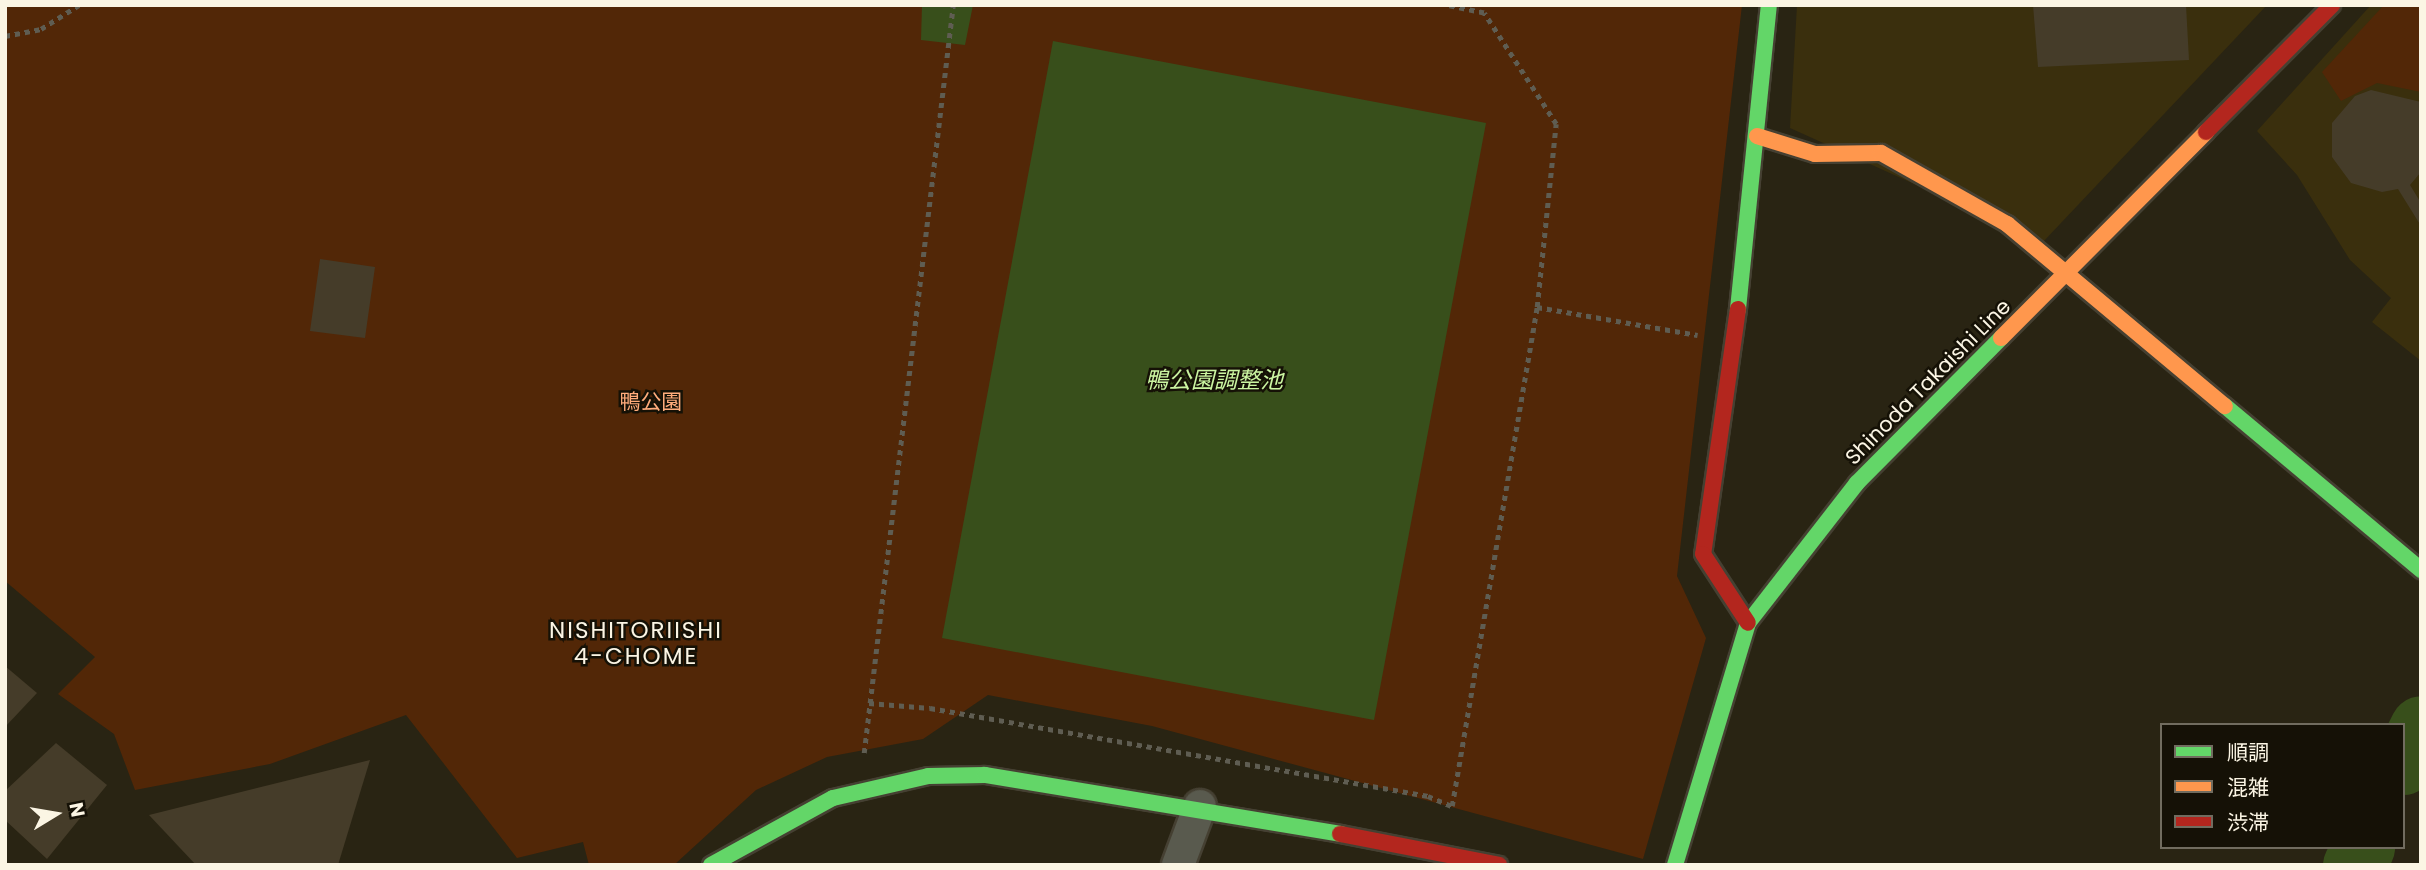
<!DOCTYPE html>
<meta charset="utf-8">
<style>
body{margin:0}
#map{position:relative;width:2426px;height:870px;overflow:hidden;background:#292413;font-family:Poppins,"Noto Sans JP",sans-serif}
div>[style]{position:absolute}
.built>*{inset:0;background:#3a2f0d}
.green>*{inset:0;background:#522707}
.water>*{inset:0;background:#384f1b}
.river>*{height:63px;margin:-31.5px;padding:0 31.5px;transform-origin:31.5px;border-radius:31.5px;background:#384f1b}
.building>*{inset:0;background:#453c29}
.path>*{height:4.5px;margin-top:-2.25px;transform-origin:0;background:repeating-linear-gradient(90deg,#5f5d52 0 5px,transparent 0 10px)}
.roads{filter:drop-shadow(2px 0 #454032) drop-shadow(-2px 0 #454032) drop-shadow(0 2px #454032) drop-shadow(0 -2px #454032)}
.street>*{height:32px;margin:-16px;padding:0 16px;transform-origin:16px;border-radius:16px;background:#595a4e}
.fast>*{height:16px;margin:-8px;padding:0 8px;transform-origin:8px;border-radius:8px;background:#63d668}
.slow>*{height:16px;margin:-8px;padding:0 8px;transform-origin:8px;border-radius:8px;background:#ff974d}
.jam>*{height:16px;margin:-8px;padding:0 8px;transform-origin:8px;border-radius:8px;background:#b3261e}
span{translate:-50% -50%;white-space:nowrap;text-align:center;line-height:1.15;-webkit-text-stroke:5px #151106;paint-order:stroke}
.street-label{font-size:21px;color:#fbf5e4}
.park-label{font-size:21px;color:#ffac7b}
.water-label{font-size:23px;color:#cbf5a1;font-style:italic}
.neighbourhood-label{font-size:23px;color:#fbf5e4;letter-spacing:2px}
.frame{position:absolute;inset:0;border:7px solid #fbf5e4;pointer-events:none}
.legend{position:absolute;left:2160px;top:723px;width:245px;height:126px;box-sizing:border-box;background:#151106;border:2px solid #716c5f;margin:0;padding:9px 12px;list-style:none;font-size:21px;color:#fbf5e4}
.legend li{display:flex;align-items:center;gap:14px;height:35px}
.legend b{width:35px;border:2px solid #716c5f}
.north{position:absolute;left:21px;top:779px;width:70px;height:70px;-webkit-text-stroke:5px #151106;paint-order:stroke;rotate:79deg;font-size:19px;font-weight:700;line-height:28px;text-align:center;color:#fbf5e4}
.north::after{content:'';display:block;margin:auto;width:24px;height:32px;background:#fbf5e4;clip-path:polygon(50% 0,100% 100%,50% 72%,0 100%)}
</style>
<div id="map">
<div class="built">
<i style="clip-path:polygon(1797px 5px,2267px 5px,2043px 242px,1790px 128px)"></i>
<i style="clip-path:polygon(2371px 5px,2421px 5px,2421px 361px,2372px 322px,2391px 298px,2350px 260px,2297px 175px,2257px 131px)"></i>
</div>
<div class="green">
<i style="clip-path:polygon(5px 5px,1742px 5px,1677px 576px,1706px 638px,1643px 859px,1152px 726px,988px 695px,923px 739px,827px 757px,756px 790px,674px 865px,589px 865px,583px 842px,517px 858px,406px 715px,270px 764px,135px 790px,114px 734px,58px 694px,95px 657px,5px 581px)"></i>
<i style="clip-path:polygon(2384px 5px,2421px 5px,2421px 92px,2377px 83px,2341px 101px,2322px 72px)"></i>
</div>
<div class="water">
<i style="clip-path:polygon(922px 5px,973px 5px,965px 45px,921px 40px)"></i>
<i style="clip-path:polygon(1053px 41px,1486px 123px,1374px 720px,942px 638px)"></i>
</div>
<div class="river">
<i style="left:2403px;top:763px;width:40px;rotate:-63.4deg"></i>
<i style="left:2354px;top:865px;width:20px;rotate:-63deg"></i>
</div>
<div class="building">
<i style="clip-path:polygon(2033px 5px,2186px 5px,2189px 60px,2038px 67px)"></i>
<i style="clip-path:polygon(2371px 90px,2421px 102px,2421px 172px,2410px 185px,2421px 203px,2421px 226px,2398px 189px,2382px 192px,2351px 183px,2332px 157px,2332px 123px,2355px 96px)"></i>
<i style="clip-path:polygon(320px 259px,375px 267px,365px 338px,310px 331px)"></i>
<i style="clip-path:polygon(5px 666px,37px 693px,5px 727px)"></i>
<i style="clip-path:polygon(56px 743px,107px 785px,47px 859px,5px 820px,5px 791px)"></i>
<i style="clip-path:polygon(370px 760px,338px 865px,196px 865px,149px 815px)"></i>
</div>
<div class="path">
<i style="left:5px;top:36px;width:37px;rotate:-11deg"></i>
<i style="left:41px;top:29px;width:45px;rotate:-32.3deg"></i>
<i style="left:1537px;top:307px;width:163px;rotate:9.9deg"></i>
<i style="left:869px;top:703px;width:61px;rotate:4.7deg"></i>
<i style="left:930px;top:708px;width:506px;rotate:10.02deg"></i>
<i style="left:1428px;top:796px;width:26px;rotate:23deg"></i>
<i style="left:1452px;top:806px;width:506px;rotate:-80.33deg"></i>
<i style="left:1537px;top:307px;width:184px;rotate:-84.1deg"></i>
<i style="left:1556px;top:124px;width:132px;rotate:-123deg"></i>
<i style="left:1484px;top:13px;width:40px;rotate:-168deg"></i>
<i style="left:864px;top:753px;width:753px;rotate:-83.21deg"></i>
</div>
<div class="roads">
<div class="street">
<i style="left:1178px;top:865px;width:63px;rotate:-69.6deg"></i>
</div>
<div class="fast">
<i style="left:1738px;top:309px;width:306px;rotate:-84.2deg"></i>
<i style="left:2225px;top:406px;width:256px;rotate:39.9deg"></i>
<i style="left:711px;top:865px;width:139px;rotate:-28.8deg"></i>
<i style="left:833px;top:798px;width:98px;rotate:-13deg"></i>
<i style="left:928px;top:776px;width:57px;rotate:-1deg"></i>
<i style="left:985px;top:775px;width:360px;rotate:9.4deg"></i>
<i style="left:1675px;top:865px;width:253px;rotate:-73.2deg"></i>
<i style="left:1748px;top:623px;width:177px;rotate:-52.1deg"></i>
<i style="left:1857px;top:483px;width:204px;rotate:-45.2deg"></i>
</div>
<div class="slow">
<i style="left:1757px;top:136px;width:61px;rotate:17.2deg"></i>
<i style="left:1815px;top:154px;width:66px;rotate:-0.9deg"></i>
<i style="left:1881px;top:153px;width:145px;rotate:29.4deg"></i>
<i style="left:2007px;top:224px;width:284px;rotate:39.9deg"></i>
<i style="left:2001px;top:338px;width:291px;rotate:-45.1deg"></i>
</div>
<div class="jam">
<i style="left:2206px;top:132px;width:179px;rotate:-45.2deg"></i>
<i style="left:1738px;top:309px;width:247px;rotate:98.1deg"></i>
<i style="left:1703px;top:554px;width:82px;rotate:56.9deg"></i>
<i style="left:1340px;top:834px;width:162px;rotate:11deg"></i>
</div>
</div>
<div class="street-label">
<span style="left:1928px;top:382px;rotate:-45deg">Shinoda Takaishi Line</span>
</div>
<div class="park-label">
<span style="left:651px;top:402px">鴨公園</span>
</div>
<div class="water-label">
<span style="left:1214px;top:380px">鴨公園調整池</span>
</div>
<div class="neighbourhood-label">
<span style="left:636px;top:643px">NISHITORIISHI<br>4-CHOME</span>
</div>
<div class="frame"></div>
<ul class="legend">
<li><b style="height:9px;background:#63d668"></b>順調</li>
<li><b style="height:9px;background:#ff974d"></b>混雑</li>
<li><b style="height:9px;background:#b3261e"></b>渋滞</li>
</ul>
<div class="north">N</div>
</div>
